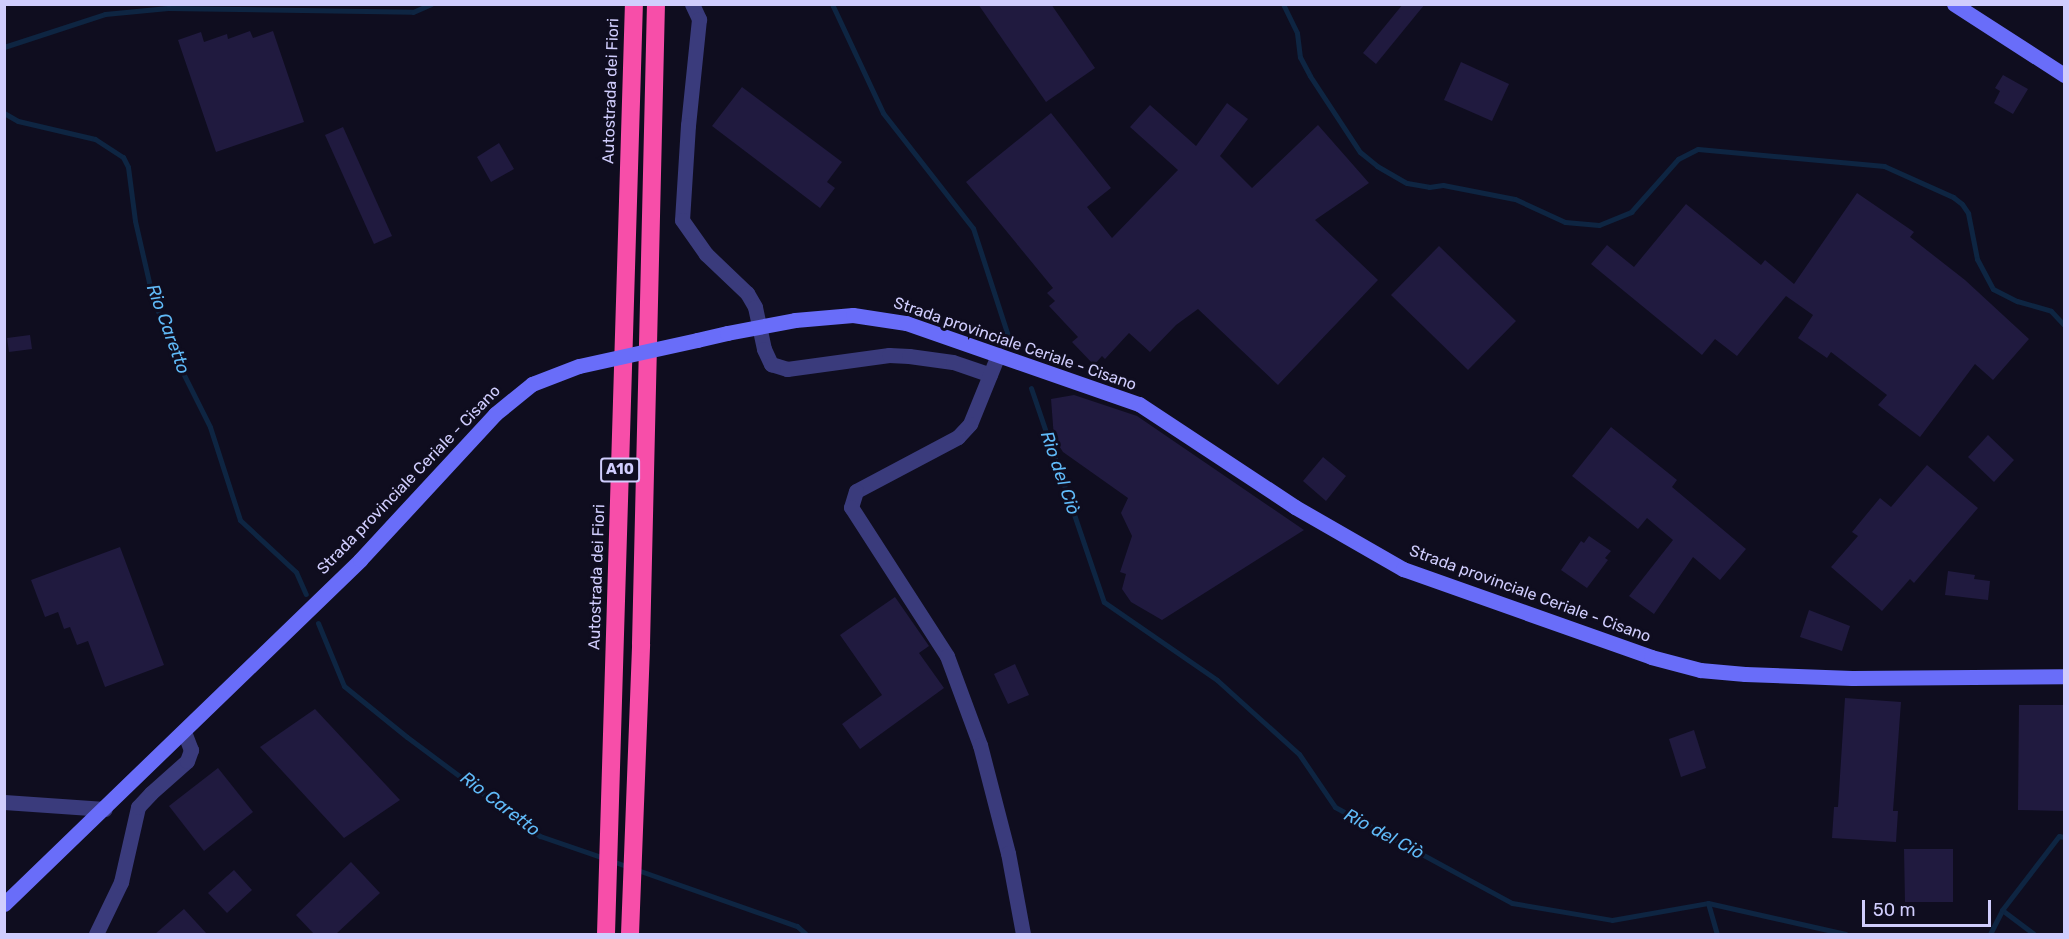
<!DOCTYPE html>
<meta charset="utf-8">
<style>
body{margin:0}
#map{position:relative;width:2069px;height:939px;overflow:hidden;background:#0f0d1f;font-family:Rubik,sans-serif}
div>[style]{position:absolute}
.stream>*{height:5px;margin:-2.5px;padding:0 2.5px;transform-origin:2.5px;border-radius:2.5px;background:#0e2542}
.building>*{inset:0;background:#201a3f}
.street>*{height:15px;margin:-7.5px;padding:0 7.5px;transform-origin:7.5px;border-radius:7.5px;background:#3a3b7c}
.secondary>*{height:15px;margin:-7.5px;padding:0 7.5px;transform-origin:7.5px;border-radius:7.5px;background:#696df9}
.highway>*{height:18px;margin:-9px;padding:0 9px;transform-origin:9px;border-radius:9px;background:#f74ea9}
.secondary-bridge>*{height:15px;margin:-7.5px;padding:0 7.5px;transform-origin:7.5px;border-radius:7.5px;background:#696df9}
span{translate:-50% -50%;white-space:nowrap;text-align:center;line-height:1.15;-webkit-text-stroke:6px #0f0d1f;paint-order:stroke}
.shield-label span{padding:2px 4px;background:#0f0d1f;border:2px solid;border-radius:4px;-webkit-text-stroke-width:0}
.shield-label{font-size:15px;color:#d0cdfd;font-weight:700}
.street-label{font-size:16px;color:#d0cdfd}
.water-label{font-size:18px;color:#60baf8;font-style:italic}
.frame{position:absolute;inset:0;border:6px solid #d0cdfd;pointer-events:none}
.scale{position:absolute;left:1862px;top:900px;width:129px;height:27px;box-sizing:border-box;border:3px solid #d0cdfd;border-top:0;padding-left:8px;font-size:18px;line-height:21px;white-space:nowrap;color:#d0cdfd;-webkit-text-stroke:4px #0f0d1f;paint-order:stroke}
</style>
<div id="map">
<div class="stream">
<i style="left:832px;top:4px;width:120px;rotate:64.9deg"></i>
<i style="left:883px;top:113px;width:146px;rotate:52deg"></i>
<i style="left:973px;top:228px;width:123px;rotate:72deg"></i>
<i style="left:1283px;top:4px;width:32px;rotate:64deg"></i>
<i style="left:1297px;top:33px;width:24px;rotate:83deg"></i>
<i style="left:1300px;top:57px;width:21px;rotate:62deg"></i>
<i style="left:1310px;top:76px;width:91px;rotate:56.7deg"></i>
<i style="left:1360px;top:152px;width:22px;rotate:39deg"></i>
<i style="left:1377px;top:166px;width:34px;rotate:30deg"></i>
<i style="left:1407px;top:183px;width:22px;rotate:10deg"></i>
<i style="left:1429px;top:187px;width:14px;rotate:-8deg"></i>
<i style="left:1443px;top:185px;width:73px;rotate:11deg"></i>
<i style="left:1515px;top:199px;width:55px;rotate:24.7deg"></i>
<i style="left:1565px;top:222px;width:34px;rotate:5deg"></i>
<i style="left:1599px;top:225px;width:35px;rotate:-22deg"></i>
<i style="left:1631px;top:212px;width:71px;rotate:-48.4deg"></i>
<i style="left:1678px;top:159px;width:22px;rotate:-27deg"></i>
<i style="left:1698px;top:149px;width:187px;rotate:5.2deg"></i>
<i style="left:1884px;top:166px;width:76px;rotate:24.2deg"></i>
<i style="left:1953px;top:197px;width:11px;rotate:38deg"></i>
<i style="left:1962px;top:204px;width:11px;rotate:56deg"></i>
<i style="left:1968px;top:213px;width:47px;rotate:78.9deg"></i>
<i style="left:1977px;top:259px;width:34px;rotate:62deg"></i>
<i style="left:1993px;top:289px;width:27px;rotate:27deg"></i>
<i style="left:2017px;top:301px;width:35px;rotate:16deg"></i>
<i style="left:2051px;top:311px;width:19px;rotate:47deg"></i>
<i style="left:4px;top:47px;width:106px;rotate:-18.1deg"></i>
<i style="left:105px;top:14px;width:63px;rotate:-5.4deg"></i>
<i style="left:168px;top:8px;width:245px;rotate:0.9deg"></i>
<i style="left:413px;top:12px;width:20px;rotate:-24deg"></i>
<i style="left:4px;top:113px;width:16px;rotate:30deg"></i>
<i style="left:18px;top:121px;width:79px;rotate:13.2deg"></i>
<i style="left:95px;top:139px;width:33px;rotate:33deg"></i>
<i style="left:123px;top:157px;width:11px;rotate:63deg"></i>
<i style="left:128px;top:167px;width:54px;rotate:82.6deg"></i>
<i style="left:135px;top:221px;width:76px;rotate:77.1deg"></i>
<i style="left:152px;top:295px;width:68px;rotate:69.4deg"></i>
<i style="left:176px;top:359px;width:76px;rotate:63.4deg"></i>
<i style="left:210px;top:427px;width:98px;rotate:72.1deg"></i>
<i style="left:240px;top:520px;width:76px;rotate:42.9deg"></i>
<i style="left:296px;top:572px;width:24px;rotate:66deg"></i>
<i style="left:1031px;top:388px;width:226px;rotate:71.2deg"></i>
<i style="left:1104px;top:602px;width:137px;rotate:34.6deg"></i>
<i style="left:1217px;top:680px;width:110px;rotate:42.1deg"></i>
<i style="left:1299px;top:754px;width:64px;rotate:55.8deg"></i>
<i style="left:1335px;top:807px;width:201px;rotate:28.5deg"></i>
<i style="left:1512px;top:903px;width:101px;rotate:9.6deg"></i>
<i style="left:1612px;top:920px;width:97px;rotate:-10deg"></i>
<i style="left:1708px;top:903px;width:141px;rotate:12.7deg"></i>
<i style="left:318px;top:623px;width:68px;rotate:67.6deg"></i>
<i style="left:344px;top:686px;width:81px;rotate:39deg"></i>
<i style="left:407px;top:737px;width:166px;rotate:36.7deg"></i>
<i style="left:540px;top:836px;width:68px;rotate:19deg"></i>
<i style="left:612px;top:861px;width:196px;rotate:19.4deg"></i>
<i style="left:797px;top:926px;width:12px;rotate:42deg"></i>
<i style="left:1708px;top:903px;width:32px;rotate:74deg"></i>
<i style="left:2002px;top:910px;width:40px;rotate:37deg"></i>
<i style="left:1990px;top:934px;width:27px;rotate:-63deg"></i>
<i style="left:2002px;top:910px;width:93px;rotate:-52.4deg"></i>
<i style="left:2059px;top:836px;width:5px;rotate:11deg"></i>
</div>
<div class="building">
<i style="clip-path:polygon(978px 4px,1051px 4px,1095px 68px,1046px 102px)"></i>
<i style="clip-path:polygon(1403px 4px,1425px 4px,1376px 64px,1363px 53px)"></i>
<i style="clip-path:polygon(250px 31px,253px 38px,273px 31px,304px 122px,216px 152px,178px 40px,201px 32px,204px 42px,227px 34px,228px 39px)"></i>
<i style="clip-path:polygon(1461px 62px,1509px 84px,1492px 121px,1444px 100px)"></i>
<i style="clip-path:polygon(2003px 75px,2028px 89px,2013px 114px,1994px 103px,2000px 91px,1995px 88px)"></i>
<i style="clip-path:polygon(742px 87px,842px 162px,827px 182px,835px 188px,820px 208px,712px 126px)"></i>
<i style="clip-path:polygon(1227px 103px,1248px 119px,1220px 156px,1252px 188px,1318px 125px,1369px 183px,1315px 220px,1378px 280px,1278px 385px,1198px 309px,1176px 325px,1150px 352px,1129px 333px,1105px 359px,1102px 356px,1094px 365px,1072px 342px,1078px 337px,1049px 306px,1055px 301px,1047px 293px,1053px 288px,966px 182px,1051px 113px,1111px 188px,1087px 207px,1112px 238px,1178px 170px,1130px 127px,1150px 105px,1196px 146px)"></i>
<i style="clip-path:polygon(343px 127px,392px 236px,374px 244px,325px 135px)"></i>
<i style="clip-path:polygon(499px 143px,514px 169px,491px 182px,477px 157px)"></i>
<i style="clip-path:polygon(1857px 193px,1914px 232px,1910px 237px,1965px 280px,2029px 339px,1993px 380px,1975px 364px,1920px 437px,1878px 405px,1887px 395px,1831px 352px,1827px 358px,1798px 338px,1813px 315px,1786px 296px,1737px 356px,1715px 339px,1702px 355px,1591px 264px,1607px 245px,1634px 267px,1686px 204px,1761px 265px,1765px 260px,1794px 284px)"></i>
<i style="clip-path:polygon(1439px 246px,1516px 321px,1468px 370px,1391px 295px)"></i>
<i style="clip-path:polygon(30px 335px,32px 349px,9px 352px,7px 338px)"></i>
<i style="clip-path:polygon(1074px 395px,1137px 416px,1304px 530px,1162px 620px,1131px 602px,1122px 589px,1126px 574px,1120px 572px,1132px 536px,1121px 513px,1128px 498px,1063px 452px,1054px 438px,1051px 399px)"></i>
<i style="clip-path:polygon(1611px 427px,1677px 480px,1672px 487px,1746px 549px,1720px 580px,1693px 557px,1654px 614px,1629px 596px,1673px 540px,1647px 518px,1638px 529px,1572px 476px)"></i>
<i style="clip-path:polygon(1988px 435px,2014px 460px,1994px 482px,1968px 457px)"></i>
<i style="clip-path:polygon(1323px 457px,1346px 476px,1326px 501px,1303px 481px)"></i>
<i style="clip-path:polygon(1927px 465px,1978px 508px,1914px 583px,1910px 579px,1882px 611px,1831px 567px,1858px 536px,1852px 532px,1880px 498px,1891px 507px)"></i>
<i style="clip-path:polygon(1589px 536px,1611px 551px,1605px 558px,1608px 560px,1587px 588px,1561px 570px,1581px 541px,1584px 543px)"></i>
<i style="clip-path:polygon(120px 547px,164px 665px,105px 687px,88px 641px,77px 645px,70px 627px,64px 629px,58px 612px,45px 617px,31px 580px)"></i>
<i style="clip-path:polygon(1948px 571px,1975px 575px,1974px 579px,1990px 581px,1988px 600px,1945px 595px)"></i>
<i style="clip-path:polygon(895px 597px,929px 646px,919px 653px,944px 688px,860px 749px,842px 724px,882px 695px,840px 635px)"></i>
<i style="clip-path:polygon(1809px 610px,1850px 626px,1842px 651px,1800px 637px)"></i>
<i style="clip-path:polygon(1015px 664px,1029px 695px,1008px 704px,994px 674px)"></i>
<i style="clip-path:polygon(1845px 698px,1901px 702px,1893px 811px,1898px 811px,1896px 842px,1832px 838px,1834px 807px,1838px 807px)"></i>
<i style="clip-path:polygon(2019px 705px,2064px 705px,2064px 811px,2018px 810px)"></i>
<i style="clip-path:polygon(315px 709px,400px 800px,344px 838px,260px 747px)"></i>
<i style="clip-path:polygon(1694px 730px,1706px 768px,1681px 777px,1669px 739px)"></i>
<i style="clip-path:polygon(218px 768px,253px 812px,204px 851px,169px 806px)"></i>
<i style="clip-path:polygon(1904px 849px,1953px 849px,1953px 902px,1905px 902px)"></i>
<i style="clip-path:polygon(351px 862px,380px 893px,336px 934px,314px 934px,296px 915px)"></i>
<i style="clip-path:polygon(234px 870px,252px 890px,227px 913px,208px 893px)"></i>
<i style="clip-path:polygon(184px 909px,207px 934px,155px 934px)"></i>
</div>
<div class="street">
<i style="left:692px;top:4px;width:17px;rotate:65deg"></i>
<i style="left:699px;top:19px;width:107px;rotate:95.9deg"></i>
<i style="left:688px;top:125px;width:95px;rotate:93.6deg"></i>
<i style="left:682px;top:220px;width:42px;rotate:54.8deg"></i>
<i style="left:706px;top:254px;width:57px;rotate:43.6deg"></i>
<i style="left:747px;top:293px;width:16px;rotate:60deg"></i>
<i style="left:755px;top:307px;width:43px;rotate:77.9deg"></i>
<i style="left:764px;top:349px;width:17px;rotate:65deg"></i>
<i style="left:771px;top:364px;width:17px;rotate:17deg"></i>
<i style="left:787px;top:369px;width:103px;rotate:-7.8deg"></i>
<i style="left:889px;top:355px;width:20px;rotate:3deg"></i>
<i style="left:909px;top:356px;width:44px;rotate:7.8deg"></i>
<i style="left:953px;top:362px;width:39px;rotate:19deg"></i>
<i style="left:998px;top:355px;width:74px;rotate:112.1deg"></i>
<i style="left:970px;top:424px;width:18px;rotate:133deg"></i>
<i style="left:958px;top:437px;width:115px;rotate:152.1deg"></i>
<i style="left:856px;top:491px;width:17px;rotate:107deg"></i>
<i style="left:851px;top:507px;width:177px;rotate:57.2deg"></i>
<i style="left:947px;top:656px;width:95px;rotate:69.7deg"></i>
<i style="left:980px;top:745px;width:112px;rotate:75.5deg"></i>
<i style="left:1008px;top:853px;width:82px;rotate:79.5deg"></i>
<i style="left:4px;top:802px;width:101px;rotate:4deg"></i>
<i style="left:96px;top:934px;width:58px;rotate:-64.3deg"></i>
<i style="left:121px;top:882px;width:77px;rotate:-77.2deg"></i>
<i style="left:138px;top:807px;width:19px;rotate:-47deg"></i>
<i style="left:151px;top:793px;width:48px;rotate:-41.6deg"></i>
<i style="left:187px;top:761px;width:12px;rotate:-70deg"></i>
<i style="left:191px;top:750px;width:19px;rotate:-111deg"></i>
</div>
<div class="secondary">
<i style="left:1954px;top:4px;width:131px;rotate:32.8deg"></i>
<i style="left:795px;top:320px;width:58px;rotate:-4.9deg"></i>
<i style="left:853px;top:315px;width:54px;rotate:8.6deg"></i>
<i style="left:906px;top:323px;width:247px;rotate:19.2deg"></i>
<i style="left:1139px;top:404px;width:187px;rotate:33.4deg"></i>
<i style="left:1295px;top:507px;width:125px;rotate:29.9deg"></i>
<i style="left:1403px;top:569px;width:263px;rotate:19.5deg"></i>
<i style="left:1651px;top:657px;width:51px;rotate:14.9deg"></i>
<i style="left:1700px;top:670px;width:45px;rotate:5.1deg"></i>
<i style="left:1745px;top:674px;width:107px;rotate:2.1deg"></i>
<i style="left:1852px;top:678px;width:212px;rotate:-0.5deg"></i>
<i style="left:697px;top:340px;width:31px;rotate:-13deg"></i>
<i style="left:4px;top:904px;width:495px;rotate:-44deg"></i>
<i style="left:360px;top:560px;width:199px;rotate:-47.2deg"></i>
<i style="left:495px;top:414px;width:48px;rotate:-39deg"></i>
<i style="left:532px;top:384px;width:50px;rotate:-21deg"></i>
</div>
<div class="highway">
<i style="left:606px;top:934px;width:930px;rotate:-88.28deg"></i>
<i style="left:630px;top:934px;width:290px;rotate:-87.8deg"></i>
<i style="left:641px;top:644px;width:640px;rotate:-88.66deg"></i>
</div>
<div class="secondary-bridge">
<i style="left:727px;top:333px;width:69px;rotate:-10.8deg"></i>
<i style="left:579px;top:366px;width:121px;rotate:-12.4deg"></i>
</div>
<div class="shield-label">
<span style="left:620px;top:470px">A10</span>
</div>
<div class="street-label">
<span style="left:611px;top:91px;rotate:-88deg">Autostrada dei Fiori</span>
<span style="left:1015px;top:344px;rotate:19deg">Strada provinciale Ceriale - Cisano</span>
<span style="left:409px;top:480px;rotate:-46deg">Strada provinciale Ceriale - Cisano</span>
<span style="left:597px;top:577px;rotate:-88deg">Autostrada dei Fiori</span>
<span style="left:1530px;top:594px;rotate:20deg">Strada provinciale Ceriale - Cisano</span>
</div>
<div class="water-label">
<span style="left:168px;top:329px;rotate:70deg">Rio Caretto</span>
<span style="left:1060px;top:473px;rotate:71deg">Rio del Ciò</span>
<span style="left:500px;top:804px;rotate:37deg">Rio Caretto</span>
<span style="left:1384px;top:834px;rotate:28deg">Rio del Ciò</span>
</div>
<div class="frame"></div>
<div class="scale">50 m</div>
</div>
